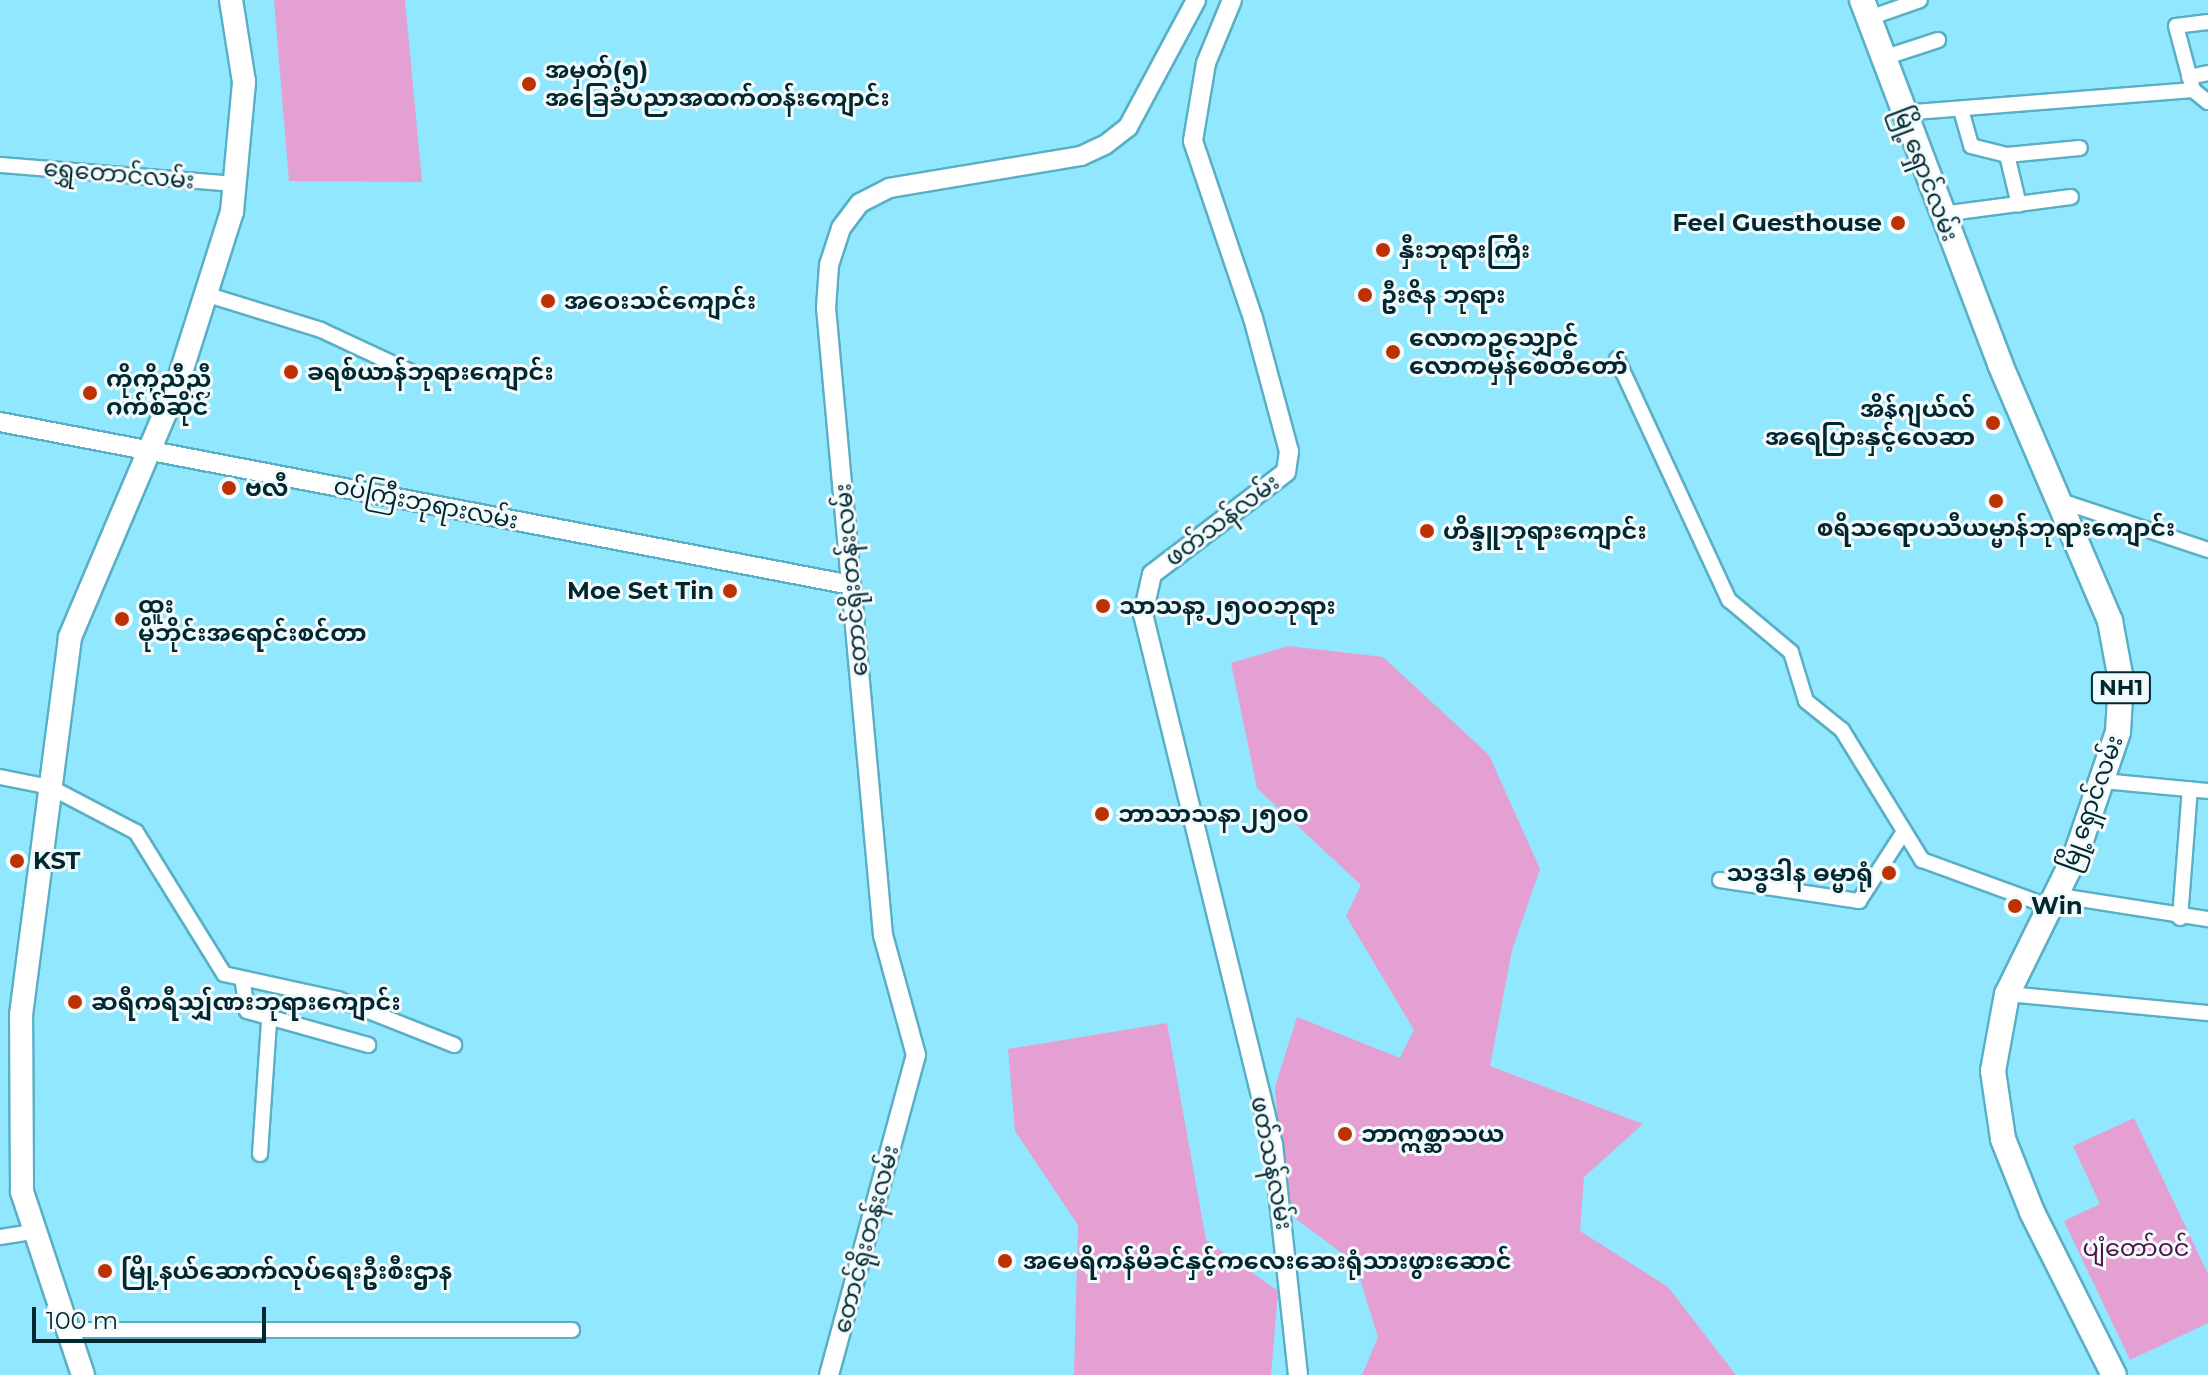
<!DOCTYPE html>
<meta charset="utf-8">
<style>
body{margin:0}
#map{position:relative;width:2208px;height:1375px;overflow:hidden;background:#91e7fd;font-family:Montserrat,"Noto Sans Myanmar",sans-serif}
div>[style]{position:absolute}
.green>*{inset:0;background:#e49fd3}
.roads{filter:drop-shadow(2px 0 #59afc5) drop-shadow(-2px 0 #59afc5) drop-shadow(0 2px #59afc5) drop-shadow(0 -2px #59afc5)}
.street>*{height:14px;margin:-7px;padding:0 7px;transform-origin:7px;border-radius:7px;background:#fff}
.secondary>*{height:18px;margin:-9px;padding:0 9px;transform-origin:9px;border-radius:9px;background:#fff}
.primary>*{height:22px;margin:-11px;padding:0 11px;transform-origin:11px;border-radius:11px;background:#fff}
.highway>*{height:24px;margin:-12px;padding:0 12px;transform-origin:12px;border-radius:12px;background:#fff}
.dots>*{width:22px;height:22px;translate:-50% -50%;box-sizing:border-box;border:4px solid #f2fafc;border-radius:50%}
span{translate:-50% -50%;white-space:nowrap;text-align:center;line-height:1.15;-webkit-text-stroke:6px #f2fafc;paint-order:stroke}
.shield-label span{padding:2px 6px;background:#f2fafc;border:2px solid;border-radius:6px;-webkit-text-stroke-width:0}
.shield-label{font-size:22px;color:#012830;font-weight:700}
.poi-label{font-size:24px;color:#012830;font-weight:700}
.left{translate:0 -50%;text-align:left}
.right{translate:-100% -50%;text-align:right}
.street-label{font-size:24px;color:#012830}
.park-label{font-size:24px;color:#4c1241}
.scale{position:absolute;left:32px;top:1307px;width:234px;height:36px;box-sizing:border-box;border:4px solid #012830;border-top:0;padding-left:10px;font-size:24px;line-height:28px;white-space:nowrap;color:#012830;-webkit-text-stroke:6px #f2fafc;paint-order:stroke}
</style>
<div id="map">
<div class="green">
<i style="clip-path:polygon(274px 0,405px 0,422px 182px,289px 181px)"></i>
<i style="clip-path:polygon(1288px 646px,1383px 657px,1489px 755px,1540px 869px,1512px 950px,1490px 1066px,1643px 1124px,1584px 1177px,1580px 1231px,1668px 1287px,1736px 1375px,1362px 1375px,1378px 1337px,1355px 1263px,1284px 1210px,1275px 1087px,1297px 1017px,1400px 1058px,1414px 1030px,1346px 916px,1361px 885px,1257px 788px,1231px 663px)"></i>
<i style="clip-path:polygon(1167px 1023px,1206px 1240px,1278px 1291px,1271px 1375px,1074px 1375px,1078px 1225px,1015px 1131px,1008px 1049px)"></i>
<i style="clip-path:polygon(2134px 1118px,2208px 1274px,2208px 1323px,2130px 1360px,2064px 1221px,2100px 1204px,2073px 1146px)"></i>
</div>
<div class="roads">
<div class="street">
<i style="left:1869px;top:18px;width:54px;rotate:-19.4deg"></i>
<i style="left:2208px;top:22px;width:32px;rotate:173deg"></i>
<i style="left:2176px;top:26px;width:66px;rotate:75.1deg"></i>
<i style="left:2193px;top:90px;width:19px;rotate:39deg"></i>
<i style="left:1883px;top:58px;width:58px;rotate:-18.1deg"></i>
<i style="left:2189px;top:77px;width:19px;rotate:-12deg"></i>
<i style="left:1961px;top:110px;width:37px;rotate:74deg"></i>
<i style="left:1971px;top:146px;width:37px;rotate:14deg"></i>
<i style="left:2007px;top:155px;width:73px;rotate:-5.5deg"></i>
<i style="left:1902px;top:113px;width:292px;rotate:-4.5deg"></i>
<i style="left:2007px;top:155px;width:51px;rotate:76.5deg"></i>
<i style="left:0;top:165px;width:238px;rotate:4.6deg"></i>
<i style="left:1942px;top:214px;width:130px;rotate:-7.5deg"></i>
<i style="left:205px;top:294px;width:121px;rotate:17.2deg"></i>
<i style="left:321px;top:330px;width:99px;rotate:25deg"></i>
<i style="left:1617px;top:359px;width:266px;rotate:65.1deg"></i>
<i style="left:1729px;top:600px;width:81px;rotate:40deg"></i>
<i style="left:1791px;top:652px;width:51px;rotate:73deg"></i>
<i style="left:1806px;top:701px;width:46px;rotate:38.9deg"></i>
<i style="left:1842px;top:730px;width:153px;rotate:58.4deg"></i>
<i style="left:1922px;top:860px;width:134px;rotate:20.1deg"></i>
<i style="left:2061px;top:501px;width:155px;rotate:18.4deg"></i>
<i style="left:0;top:777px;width:51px;rotate:11.3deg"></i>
<i style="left:50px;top:787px;width:97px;rotate:27.6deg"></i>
<i style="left:136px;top:832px;width:167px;rotate:58.2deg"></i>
<i style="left:224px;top:974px;width:117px;rotate:12.4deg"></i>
<i style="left:338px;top:999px;width:125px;rotate:21.6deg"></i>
<i style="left:2102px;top:781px;width:106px;rotate:5.4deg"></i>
<i style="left:1720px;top:880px;width:141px;rotate:8.6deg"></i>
<i style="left:1859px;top:901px;width:81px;rotate:-57.1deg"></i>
<i style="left:2054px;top:895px;width:156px;rotate:8.9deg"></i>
<i style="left:2180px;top:918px;width:129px;rotate:-85.6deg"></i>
<i style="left:243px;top:983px;width:28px;rotate:82deg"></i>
<i style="left:247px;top:1011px;width:126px;rotate:15.7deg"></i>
<i style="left:2007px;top:994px;width:202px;rotate:5.4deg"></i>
<i style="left:260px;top:1154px;width:133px;rotate:-86.1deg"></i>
<i style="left:0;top:1237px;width:31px;rotate:-9deg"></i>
<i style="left:67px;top:1330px;width:505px"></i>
</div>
<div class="secondary">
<i style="left:1232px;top:0;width:68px;rotate:112.4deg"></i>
<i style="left:1206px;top:63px;width:79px;rotate:99.5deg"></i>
<i style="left:1193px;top:141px;width:187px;rotate:71.3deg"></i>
<i style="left:1253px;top:318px;width:138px;rotate:74.9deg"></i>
<i style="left:1289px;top:451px;width:21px;rotate:98deg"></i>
<i style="left:1286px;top:472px;width:168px;rotate:142.7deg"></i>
<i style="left:1152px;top:574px;width:41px;rotate:102.7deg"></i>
<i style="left:1143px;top:614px;width:547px;rotate:76.24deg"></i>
<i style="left:1273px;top:1145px;width:231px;rotate:83.8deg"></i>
<i style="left:0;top:422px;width:866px;rotate:10.84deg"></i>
<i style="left:829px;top:1375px;width:332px;rotate:-74.8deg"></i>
<i style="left:916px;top:1055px;width:124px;rotate:-105.4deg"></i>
<i style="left:883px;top:935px;width:630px;rotate:-95.19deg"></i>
<i style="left:826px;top:308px;width:43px;rotate:-86deg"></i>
<i style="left:829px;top:265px;width:39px;rotate:-72deg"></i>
<i style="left:841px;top:228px;width:31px;rotate:-53deg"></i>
<i style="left:860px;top:203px;width:33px;rotate:-27deg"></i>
<i style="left:889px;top:188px;width:195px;rotate:-9.5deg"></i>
<i style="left:1081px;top:156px;width:26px;rotate:-25deg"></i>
<i style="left:1105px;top:145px;width:29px;rotate:-38deg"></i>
<i style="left:1128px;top:127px;width:144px;rotate:-61.8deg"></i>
</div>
<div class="primary">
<i style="left:83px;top:1375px;width:193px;rotate:-108.4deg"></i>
<i style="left:22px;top:1192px;width:177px;rotate:-90.3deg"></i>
<i style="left:21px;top:1015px;width:381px;rotate:-82.6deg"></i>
<i style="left:70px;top:637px;width:274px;rotate:-67deg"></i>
<i style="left:177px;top:385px;width:182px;rotate:-72.4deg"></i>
<i style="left:232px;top:212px;width:131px;rotate:-84.7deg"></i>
<i style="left:244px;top:82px;width:83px;rotate:-99deg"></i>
</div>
<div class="highway">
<i style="left:1862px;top:0;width:389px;rotate:69.2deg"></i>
<i style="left:2000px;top:364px;width:280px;rotate:66.8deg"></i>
<i style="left:2110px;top:621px;width:60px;rotate:79.4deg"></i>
<i style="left:2121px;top:680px;width:52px;rotate:93.3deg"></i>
<i style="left:2118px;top:732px;width:127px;rotate:108.9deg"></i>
<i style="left:2077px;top:852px;width:158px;rotate:116.2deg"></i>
<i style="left:2007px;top:994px;width:78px;rotate:100.3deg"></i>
<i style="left:1993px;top:1071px;width:69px;rotate:81.6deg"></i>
<i style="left:2003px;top:1139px;width:79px;rotate:68.3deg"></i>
<i style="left:2032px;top:1212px;width:182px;rotate:63.3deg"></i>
</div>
</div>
<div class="dots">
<i style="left:529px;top:84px;background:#bc3301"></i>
<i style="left:1898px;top:223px;background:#bc3301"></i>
<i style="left:1383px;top:250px;background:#bc3301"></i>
<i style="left:1365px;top:295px;background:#bc3301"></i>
<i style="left:548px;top:301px;background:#bc3301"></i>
<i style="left:1393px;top:352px;background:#bc3301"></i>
<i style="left:291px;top:372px;background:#bc3301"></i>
<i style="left:90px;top:393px;background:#bc3301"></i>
<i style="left:1993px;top:423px;background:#bc3301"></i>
<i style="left:229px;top:488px;background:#bc3301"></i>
<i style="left:1996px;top:501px;background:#bc3301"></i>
<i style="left:1427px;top:531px;background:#bc3301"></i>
<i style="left:730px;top:591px;background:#bc3301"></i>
<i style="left:1103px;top:606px;background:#bc3301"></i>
<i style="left:122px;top:619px;background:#bc3301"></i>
<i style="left:1102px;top:814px;background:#bc3301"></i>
<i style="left:17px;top:861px;background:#bc3301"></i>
<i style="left:1889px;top:873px;background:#bc3301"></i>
<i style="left:2015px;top:906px;background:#bc3301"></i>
<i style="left:75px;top:1002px;background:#bc3301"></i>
<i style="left:1345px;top:1134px;background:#bc3301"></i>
<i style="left:1005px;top:1261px;background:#bc3301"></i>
<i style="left:105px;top:1271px;background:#bc3301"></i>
</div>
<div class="shield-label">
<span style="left:2121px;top:688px">NH1</span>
</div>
<div class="poi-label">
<span class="left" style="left:545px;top:84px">အမှတ်(၅)<br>အခြေခံပညာအထက်တန်းကျောင်း</span>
<span class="right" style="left:1882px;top:223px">Feel Guesthouse</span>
<span class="left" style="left:1399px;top:250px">နှီးဘုရားကြီး</span>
<span class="left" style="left:1381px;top:295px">ဦးဇိန ဘုရား</span>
<span class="left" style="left:564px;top:301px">အဝေးသင်ကျောင်း</span>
<span class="left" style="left:1409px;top:352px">လောကဥသျှောင်<br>လောကမှန်စေတီတော်</span>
<span class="left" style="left:307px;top:372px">ခရစ်ယာန်ဘုရားကျောင်း</span>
<span class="left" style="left:106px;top:393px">ကိုကိုညီညီ<br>ဂက်စ်ဆိုင်</span>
<span class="right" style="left:1975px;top:423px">အိန်ဂျယ်လ်<br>အရေပြားနှင့်လေဆာ</span>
<span class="left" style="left:245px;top:488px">ဗလီ</span>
<span style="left:1996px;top:528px">စရိသရောပသီယမ္မာန်ဘုရားကျောင်း</span>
<span class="left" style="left:1443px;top:531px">ဟိန္ဒူဘုရားကျောင်း</span>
<span class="right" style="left:714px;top:591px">Moe Set Tin</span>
<span class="left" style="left:138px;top:619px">ထူး<br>မိုဘိုင်းအရောင်းစင်တာ</span>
<span class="left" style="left:1119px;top:606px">သာသနာ့၂၅၀၀ဘုရား</span>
<span class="left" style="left:1118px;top:814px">ဘာသာသနာ၂၅၀၀</span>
<span class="left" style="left:33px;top:861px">KST</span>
<span class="right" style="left:1873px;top:873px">သဒ္ဓဒါန ဓမ္မာရုံ</span>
<span class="left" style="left:2031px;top:906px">Win</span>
<span class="left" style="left:91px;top:1002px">ဆရီကရီသျှ်ဏးဘုရားကျောင်း</span>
<span class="left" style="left:1361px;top:1134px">ဘာဣစ္ဆာသယ</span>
<span class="left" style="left:1023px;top:1261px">အမေရိကန်မိခင်နှင့်ကလေးဆေးရုံသားဖွားဆောင်</span>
<span class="left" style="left:121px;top:1271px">မြို့နယ်ဆောက်လုပ်ရေးဦးစီးဌာန</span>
</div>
<div class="street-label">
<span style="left:119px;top:174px;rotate:5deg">ရွှေတောင်လမ်း</span>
<span style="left:1926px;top:174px;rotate:69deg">မြို့ရှောင်လမ်း</span>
<span style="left:426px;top:503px;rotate:11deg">ဝပ်ကြီးဘုရားလမ်း</span>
<span style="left:1222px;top:520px;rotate:-37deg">ဖတ်သန်လမ်း</span>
<span style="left:851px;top:580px;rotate:-95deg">တောင်ရိုးတန်းလမ်း</span>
<span style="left:2091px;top:803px;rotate:-70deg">မြို့ရှောင်လမ်း</span>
<span style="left:1272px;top:1163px;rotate:79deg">ဖတ်သန်လမ်း</span>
<span style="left:866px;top:1239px;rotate:-75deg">တောင်ရိုးတန်းလမ်း</span>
</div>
<div class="park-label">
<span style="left:2136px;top:1248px">ပျံတော်ဝင်</span>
</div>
<div class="scale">100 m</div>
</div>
